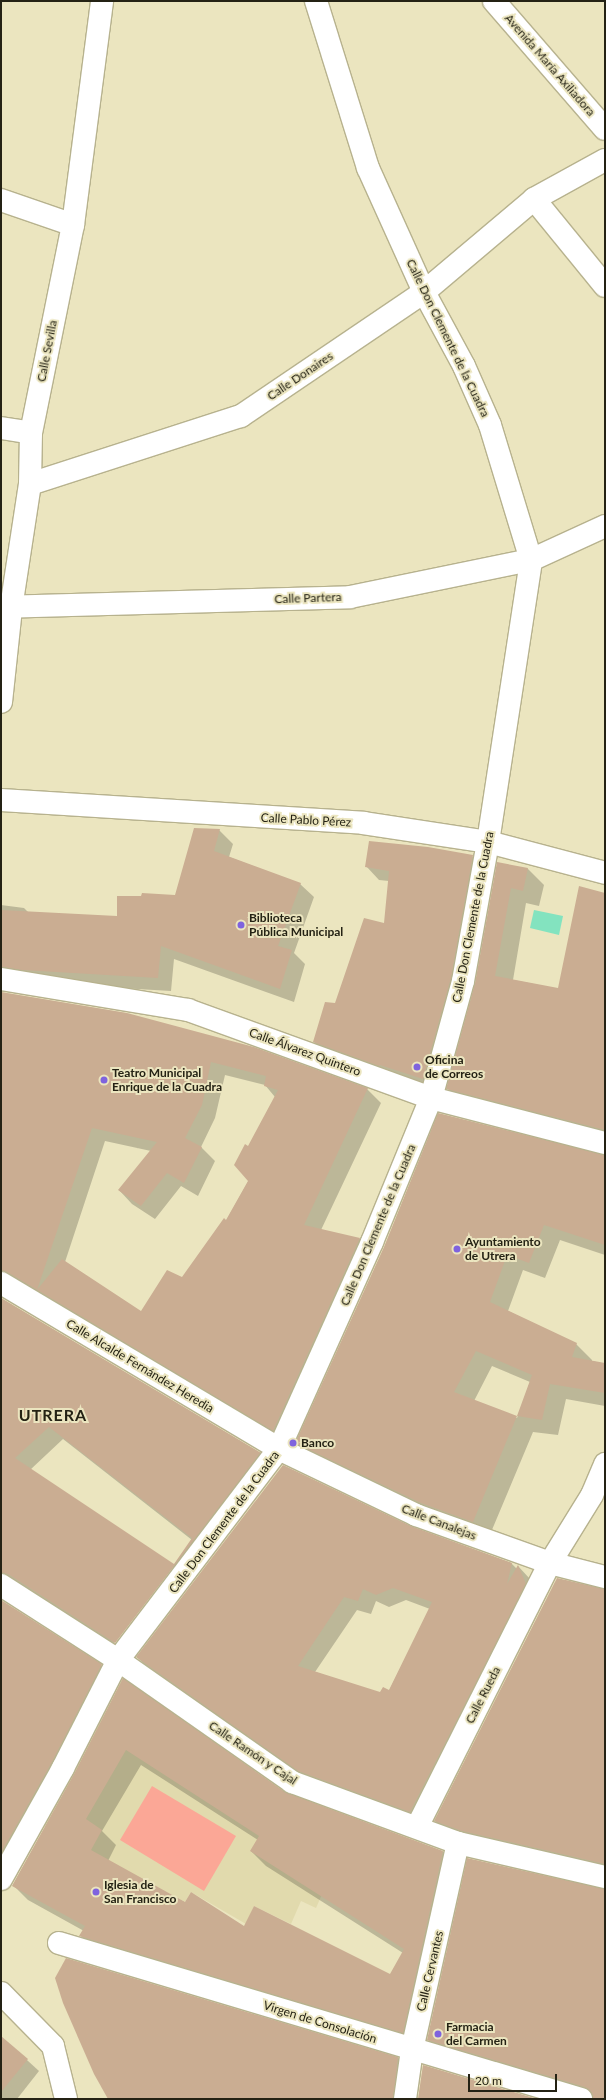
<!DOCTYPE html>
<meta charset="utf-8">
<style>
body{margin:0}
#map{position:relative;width:606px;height:2100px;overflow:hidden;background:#ebe5bf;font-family:Lato,sans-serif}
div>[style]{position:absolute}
.built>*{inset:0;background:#e1daad}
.green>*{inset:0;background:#fba796}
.water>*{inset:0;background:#83e3bf}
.shadow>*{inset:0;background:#0003}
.building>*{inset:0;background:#caad92}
.roads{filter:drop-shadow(1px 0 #b7b28e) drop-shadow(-1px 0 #b7b28e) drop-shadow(0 1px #b7b28e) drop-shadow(0 -1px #b7b28e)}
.minor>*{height:22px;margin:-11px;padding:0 11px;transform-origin:11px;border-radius:11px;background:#fff}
.dots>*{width:11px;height:11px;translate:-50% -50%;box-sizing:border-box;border:2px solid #ebe5bf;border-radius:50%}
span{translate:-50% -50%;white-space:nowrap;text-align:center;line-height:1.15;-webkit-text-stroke:4px #ebe5bf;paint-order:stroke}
.street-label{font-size:12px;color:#242214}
.poi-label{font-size:12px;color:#242214;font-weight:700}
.left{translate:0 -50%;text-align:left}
.district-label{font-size:16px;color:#242214;font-weight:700;letter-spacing:1px}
.frame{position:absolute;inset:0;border:2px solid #242214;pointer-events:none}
.scale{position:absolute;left:468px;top:2074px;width:89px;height:18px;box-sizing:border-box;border:2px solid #242214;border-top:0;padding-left:5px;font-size:12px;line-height:14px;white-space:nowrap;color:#242214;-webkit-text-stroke:3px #ebe5bf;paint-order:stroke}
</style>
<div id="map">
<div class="built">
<i style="clip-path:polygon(122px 1678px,351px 1828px,316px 1908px,301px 1901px,291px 1924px,254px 1906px,246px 1924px,191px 1892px,185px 1902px,38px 1823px)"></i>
</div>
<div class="green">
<i style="clip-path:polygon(152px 1786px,236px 1836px,204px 1891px,120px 1840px)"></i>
</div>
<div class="water">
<i style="clip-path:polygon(534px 910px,563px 916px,559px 935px,530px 928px)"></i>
</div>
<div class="shadow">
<i style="clip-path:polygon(evenodd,219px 830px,233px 844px,229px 857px,300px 884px,314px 897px,294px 953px,305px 964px,294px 1002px,174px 959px,171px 991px,36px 983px,5px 984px,2px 993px,254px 1048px,367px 1089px,381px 1103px,321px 1230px,360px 1239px,373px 1252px,287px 1444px,4px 1290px,2px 1299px,260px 1453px,273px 1467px,129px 1656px,114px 1646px,175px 1567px,172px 1567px,112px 1645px,4px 1591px,2px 1602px,101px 1665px,115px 1679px,1px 1883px,1px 905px,24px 908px,28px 912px,118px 918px,175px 896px,219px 830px,225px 1075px,265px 1085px,275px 1097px,248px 1148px,249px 1180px,226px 1221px,183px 1278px,141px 1312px,65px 1262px,105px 1141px,151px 1151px,119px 1190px,132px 1204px,155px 1219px,181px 1186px,198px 1196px,215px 1161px,201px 1147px,215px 1118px,225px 1075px,219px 830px,63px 1439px,192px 1540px,174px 1565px,30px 1470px,63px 1439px)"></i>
<i style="clip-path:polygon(472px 856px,486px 870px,437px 1092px,327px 1055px,314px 1042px,385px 924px,389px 881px,379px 880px,366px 866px)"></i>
<i style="clip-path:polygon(498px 864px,528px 869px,544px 885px,539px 906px,526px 903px,513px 980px,559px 989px,605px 894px,605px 1141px,463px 1105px,448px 1089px,476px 984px)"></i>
<i style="clip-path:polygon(evenodd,605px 1156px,605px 1255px,560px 1240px,545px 1278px,523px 1270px,508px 1311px,576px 1344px,592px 1360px,592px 1361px,605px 1364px,605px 1406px,566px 1399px,558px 1435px,533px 1432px,489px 1537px,312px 1459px,297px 1443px,605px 1156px,492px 1366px,530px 1382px,517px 1418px,474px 1401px,492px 1366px)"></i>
<i style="clip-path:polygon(evenodd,410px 1527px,511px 1563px,517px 1569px,518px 1566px,530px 1579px,423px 1824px,312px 1783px,150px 1670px,137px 1657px,410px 1527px,406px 1600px,430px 1609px,389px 1691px,380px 1693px,315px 1672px,357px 1610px,371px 1614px,376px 1601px,389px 1607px,406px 1600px)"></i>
<i style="clip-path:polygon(605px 1590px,605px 1874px,449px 1835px,435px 1821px)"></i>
<i style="clip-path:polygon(evenodd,123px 1680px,285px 1793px,443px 1852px,458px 1867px,418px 2047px,95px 1951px,81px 1936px,84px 1931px,28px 1900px,13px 1885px,75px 1774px,123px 1680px,141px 1765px,258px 1840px,251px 1851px,266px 1866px,403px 1953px,390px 1975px,244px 1927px,186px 1903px,108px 1861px,116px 1845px,102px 1831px,141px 1765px)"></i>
<i style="clip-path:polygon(605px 1890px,605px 2099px,594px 2099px,442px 2054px,428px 2040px)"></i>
<i style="clip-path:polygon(5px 2040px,39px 2071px,17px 2099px,1px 2099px,1px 2045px)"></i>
<i style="clip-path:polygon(398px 2058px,412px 2073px,408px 2099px,109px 2099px)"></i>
</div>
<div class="building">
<i style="clip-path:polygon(194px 828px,220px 829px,214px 851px,301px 883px,278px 946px,292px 950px,280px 989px,161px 946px,158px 978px,22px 970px,1px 967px,1px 910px,117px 916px,117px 896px,141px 896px,142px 893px,175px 895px)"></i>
<i style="clip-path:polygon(369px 841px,428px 847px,473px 855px,451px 978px,423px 1079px,380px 1065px,379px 1066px,313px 1042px,325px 1002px,335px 1003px,364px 918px,384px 923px,389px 871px,365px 867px)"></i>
<i style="clip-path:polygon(497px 862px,528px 868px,523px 891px,511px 888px,495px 976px,558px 988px,579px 886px,605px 893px,605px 1130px,446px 1089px,475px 983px)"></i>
<i style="clip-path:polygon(evenodd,1px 992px,127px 1013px,254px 1047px,368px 1088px,304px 1225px,360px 1238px,273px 1431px,7px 1272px,1px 1271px,1px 992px,211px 1062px,266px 1076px,264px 1086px,278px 1090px,248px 1146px,245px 1144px,234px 1165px,248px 1181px,226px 1220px,224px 1218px,182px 1277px,167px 1270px,141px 1311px,62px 1259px,37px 1290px,92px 1128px,157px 1142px,118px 1190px,141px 1206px,167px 1173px,184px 1183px,202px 1147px,185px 1138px,202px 1105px,211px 1062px)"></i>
<i style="clip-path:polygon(evenodd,438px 1113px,605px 1155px,605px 1245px,544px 1225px,529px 1263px,507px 1255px,490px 1302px,577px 1343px,572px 1357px,605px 1363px,605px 1393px,550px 1384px,542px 1420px,517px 1416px,473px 1522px,421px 1503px,295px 1443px,384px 1247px,438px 1113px,476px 1351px,532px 1375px,517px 1416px,454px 1392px,476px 1351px)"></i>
<i style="clip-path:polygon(evenodd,1px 1298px,261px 1453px,115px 1643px,8px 1574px,1px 1573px,1px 1298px,49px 1427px,192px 1538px,174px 1564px,15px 1458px,49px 1427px)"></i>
<i style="clip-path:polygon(evenodd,283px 1465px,411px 1526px,512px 1563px,507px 1584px,518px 1565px,526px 1584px,410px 1812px,298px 1771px,136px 1657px,283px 1465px,393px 1588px,432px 1602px,389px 1690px,383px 1687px,380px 1692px,298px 1666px,344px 1597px,358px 1601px,363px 1589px,376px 1595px,393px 1588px)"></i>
<i style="clip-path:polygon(557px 1578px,605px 1589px,605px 1864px,462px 1831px,434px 1821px)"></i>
<i style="clip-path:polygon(1px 1600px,102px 1664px,52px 1762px,1px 1853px)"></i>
<i style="clip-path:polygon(evenodd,123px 1678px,285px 1792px,443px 1851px,403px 2033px,79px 1936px,85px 1926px,12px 1886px,74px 1774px,123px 1678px,126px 1750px,259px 1836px,250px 1851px,404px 1949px,390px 1974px,254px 1906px,244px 1926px,191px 1892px,185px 1902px,91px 1850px,102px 1830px,86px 1819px,126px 1750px)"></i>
<i style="clip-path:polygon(467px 1858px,605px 1889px,605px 2099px,593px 2099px,590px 2091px,585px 2087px,427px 2040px)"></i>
<i style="clip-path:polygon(66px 1958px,398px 2057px,393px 2099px,108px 2099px,94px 2074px,63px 2003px,55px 1978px)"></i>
<i style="clip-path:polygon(1px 2036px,28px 2059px,1px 2092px)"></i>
<i style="clip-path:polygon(423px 2065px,537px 2099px,418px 2099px)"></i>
</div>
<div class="roads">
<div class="minor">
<i style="left:494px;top:1px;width:169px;rotate:49.1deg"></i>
<i style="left:534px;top:199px;width:112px;rotate:50.8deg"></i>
<i style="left:1px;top:200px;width:76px;rotate:19.1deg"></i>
<i style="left:1px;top:428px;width:30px;rotate:9deg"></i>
<i style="left:30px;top:484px;width:222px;rotate:-17.9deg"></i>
<i style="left:241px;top:416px;width:221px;rotate:-34.1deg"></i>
<i style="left:424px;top:292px;width:144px;rotate:-40.2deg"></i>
<i style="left:534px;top:199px;width:81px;rotate:-28.8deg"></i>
<i style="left:1px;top:607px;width:349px;rotate:-1.6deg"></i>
<i style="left:350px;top:597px;width:185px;rotate:-11.6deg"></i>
<i style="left:531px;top:560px;width:81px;rotate:-24.7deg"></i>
<i style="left:1px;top:702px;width:95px;rotate:-83.9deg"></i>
<i style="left:11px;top:608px;width:125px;rotate:-81.3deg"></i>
<i style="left:30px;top:484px;width:51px;rotate:-88.9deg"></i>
<i style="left:31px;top:433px;width:212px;rotate:-78.6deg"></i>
<i style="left:73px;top:225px;width:226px;rotate:-82.6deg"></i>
<i style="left:1px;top:800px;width:363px;rotate:3.6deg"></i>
<i style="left:363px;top:823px;width:126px;rotate:8.6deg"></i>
<i style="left:488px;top:842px;width:121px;rotate:14.8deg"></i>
<i style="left:1px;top:979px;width:190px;rotate:9.4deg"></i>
<i style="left:188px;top:1010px;width:258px;rotate:19.9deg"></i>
<i style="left:431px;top:1098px;width:180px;rotate:14.5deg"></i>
<i style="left:1px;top:1283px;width:324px;rotate:30.8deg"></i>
<i style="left:279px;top:1449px;width:152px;rotate:25.7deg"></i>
<i style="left:416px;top:1515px;width:142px;rotate:19.7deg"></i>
<i style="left:550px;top:1563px;width:57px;rotate:14.3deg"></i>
<i style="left:1px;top:1585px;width:139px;rotate:32.7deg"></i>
<i style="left:118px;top:1660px;width:213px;rotate:35deg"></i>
<i style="left:292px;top:1782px;width:177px;rotate:20.2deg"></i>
<i style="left:458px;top:1843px;width:151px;rotate:13deg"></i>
<i style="left:417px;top:1827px;width:296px;rotate:-63.3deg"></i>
<i style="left:550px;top:1563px;width:80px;rotate:-58.3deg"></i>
<i style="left:592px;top:1495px;width:34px;rotate:-67deg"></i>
<i style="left:1px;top:1879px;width:127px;rotate:-60.8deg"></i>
<i style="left:63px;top:1768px;width:121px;rotate:-63deg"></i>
<i style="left:118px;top:1660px;width:265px;rotate:-52.7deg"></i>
<i style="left:279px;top:1449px;width:227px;rotate:-65.8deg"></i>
<i style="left:372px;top:1242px;width:156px;rotate:-67.7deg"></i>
<i style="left:431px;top:1098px;width:121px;rotate:-74.7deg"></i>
<i style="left:463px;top:981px;width:141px;rotate:-79.8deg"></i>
<i style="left:488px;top:842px;width:285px;rotate:-81.3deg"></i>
<i style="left:531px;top:560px;width:141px;rotate:-106.9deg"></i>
<i style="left:490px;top:425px;width:64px;rotate:-113.8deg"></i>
<i style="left:464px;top:366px;width:84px;rotate:-118.4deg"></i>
<i style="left:424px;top:292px;width:136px;rotate:-114.3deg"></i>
<i style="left:368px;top:168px;width:175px;rotate:-107.3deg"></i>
<i style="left:59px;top:1943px;width:545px;rotate:16.64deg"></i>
<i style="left:1px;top:1993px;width:74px;rotate:45.5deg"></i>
<i style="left:53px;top:2046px;width:55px;rotate:76.2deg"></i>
<i style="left:405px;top:2099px;width:49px;rotate:-81.9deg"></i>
<i style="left:412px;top:2050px;width:212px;rotate:-77.5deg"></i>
</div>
</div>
<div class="dots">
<i style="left:241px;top:925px;background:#7f63de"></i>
<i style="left:417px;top:1067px;background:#7f63de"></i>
<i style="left:104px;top:1080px;background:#7f63de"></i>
<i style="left:457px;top:1249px;background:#7f63de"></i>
<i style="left:293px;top:1443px;background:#7f63de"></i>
<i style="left:96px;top:1892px;background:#7f63de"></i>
<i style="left:438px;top:2034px;background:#7f63de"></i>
</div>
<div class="street-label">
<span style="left:550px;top:65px;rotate:49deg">Avenida María Axiliadora</span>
<span style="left:448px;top:338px;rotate:64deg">Calle Don Clemente de la Cuadra</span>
<span style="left:47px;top:351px;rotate:-79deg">Calle Sevilla</span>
<span style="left:300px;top:376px;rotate:-34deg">Calle Donaires</span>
<span style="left:308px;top:598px;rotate:-2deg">Calle Partera</span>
<span style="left:306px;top:820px;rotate:3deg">Calle Pablo Pérez</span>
<span style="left:473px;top:917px;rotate:-79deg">Calle Don Clemente de la Cuadra</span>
<span style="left:305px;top:1052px;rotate:20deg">Calle Álvarez Quintero</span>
<span style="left:378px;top:1225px;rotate:-67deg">Calle Don Clemente de la Cuadra</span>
<span style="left:140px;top:1366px;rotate:31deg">Calle Alcalde Fernández Heredia</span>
<span style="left:224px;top:1522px;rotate:-53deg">Calle Don Clemente de la Cuadra</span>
<span style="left:439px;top:1522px;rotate:21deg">Calle Canalejas</span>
<span style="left:483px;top:1695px;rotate:-63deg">Calle Rueda</span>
<span style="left:253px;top:1753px;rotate:34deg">Calle Ramón y Cajal</span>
<span style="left:430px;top:1971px;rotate:-77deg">Calle Cervantes</span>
<span style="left:320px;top:2022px;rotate:17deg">Virgen de Consolación</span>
</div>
<div class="poi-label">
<span class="left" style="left:249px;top:925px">Biblioteca<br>Pública Municipal</span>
<span class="left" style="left:425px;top:1067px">Oficina<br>de Correos</span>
<span class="left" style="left:112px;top:1080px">Teatro Municipal<br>Enrique de la Cuadra</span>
<span class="left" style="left:465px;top:1249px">Ayuntamiento<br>de Utrera</span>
<span class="left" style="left:301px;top:1443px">Banco</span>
<span class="left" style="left:104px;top:1892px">Iglesia de<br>San Francisco</span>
<span class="left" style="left:446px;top:2034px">Farmacia<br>del Carmen</span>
</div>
<div class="district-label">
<span style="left:53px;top:1415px">UTRERA</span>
</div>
<div class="frame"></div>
<div class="scale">20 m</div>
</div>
